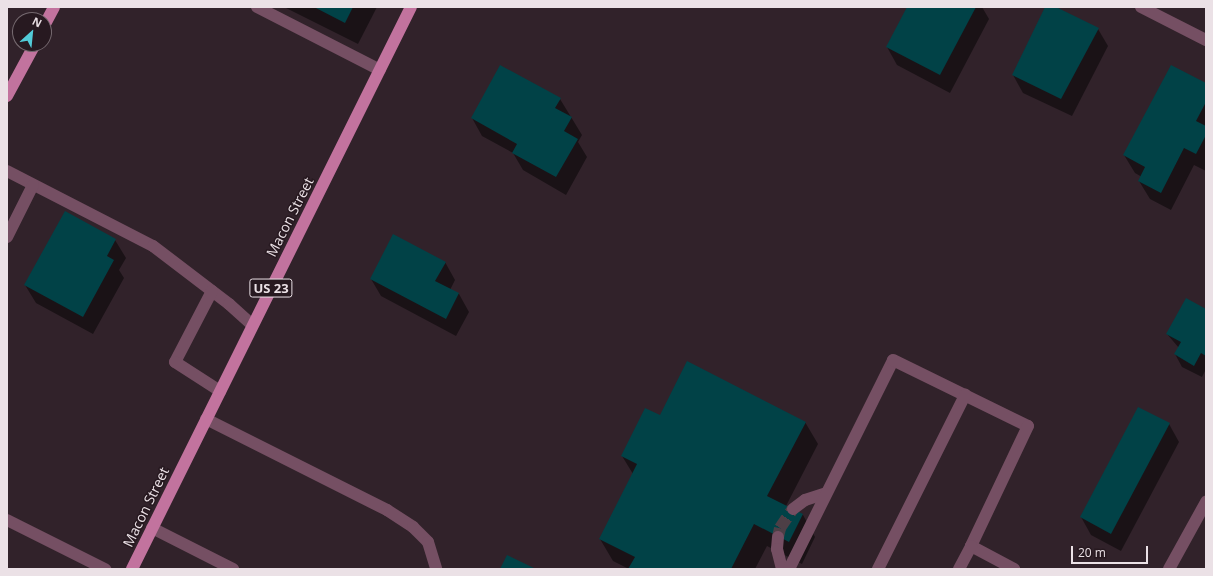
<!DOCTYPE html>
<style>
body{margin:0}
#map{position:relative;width:1213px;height:576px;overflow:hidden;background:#31222a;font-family:"Open Sans",sans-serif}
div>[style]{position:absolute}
.shadow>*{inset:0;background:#0007}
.building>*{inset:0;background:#014247}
.minor-tunnel>*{height:12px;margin-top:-6px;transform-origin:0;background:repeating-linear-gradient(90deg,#4d3f46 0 12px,transparent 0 18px)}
.minor>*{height:12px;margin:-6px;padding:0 6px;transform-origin:6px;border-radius:6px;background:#754f63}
.major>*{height:12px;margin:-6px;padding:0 6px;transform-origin:6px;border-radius:6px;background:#c2739e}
span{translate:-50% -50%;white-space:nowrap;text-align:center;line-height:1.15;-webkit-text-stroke:3px #271920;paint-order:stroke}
.shield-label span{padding:1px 3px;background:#271920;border:1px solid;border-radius:3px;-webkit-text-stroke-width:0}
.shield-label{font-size:13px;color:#ebe1e6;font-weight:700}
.street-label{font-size:14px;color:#ebe1e6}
.frame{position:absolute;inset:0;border:8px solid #ebe1e6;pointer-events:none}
.north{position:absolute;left:12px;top:12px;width:40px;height:40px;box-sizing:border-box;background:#271920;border:1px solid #75696f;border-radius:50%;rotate:27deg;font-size:11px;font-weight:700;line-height:16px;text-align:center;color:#ebe1e6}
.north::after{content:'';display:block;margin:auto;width:14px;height:18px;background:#52cbd8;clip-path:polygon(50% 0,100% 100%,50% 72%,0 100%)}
.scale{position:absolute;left:1071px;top:546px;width:77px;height:18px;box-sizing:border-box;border:2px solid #ebe1e6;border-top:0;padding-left:5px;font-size:12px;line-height:14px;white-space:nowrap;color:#ebe1e6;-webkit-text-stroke:3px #271920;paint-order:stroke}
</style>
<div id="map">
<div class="shadow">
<i style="clip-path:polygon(284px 7px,377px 7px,358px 44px)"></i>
<i style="clip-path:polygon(908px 7px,982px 7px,989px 19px,950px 93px,897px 65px,887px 47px)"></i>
<i style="clip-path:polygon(1047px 7px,1054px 7px,1098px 29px,1108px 46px,1072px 116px,1023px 93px,1013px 75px)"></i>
<i style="clip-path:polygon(1206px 84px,1206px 171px,1194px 165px,1171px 210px,1150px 199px,1139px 181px,1142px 177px,1135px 173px,1124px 155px)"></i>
<i style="clip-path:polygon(560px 99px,582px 135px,578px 142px,587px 157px,566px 195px,523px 170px,513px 153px,482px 136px,472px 118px)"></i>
<i style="clip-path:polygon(65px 213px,115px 240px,126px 258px,119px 270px,124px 278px,93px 334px,36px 303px,25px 285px)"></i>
<i style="clip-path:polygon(445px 262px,455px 280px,450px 290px,459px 294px,469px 312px,456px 336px,381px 296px,371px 279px)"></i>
<i style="clip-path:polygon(1206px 311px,1206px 369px,1202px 377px,1182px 367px,1175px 354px,1179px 348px,1167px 334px)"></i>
<i style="clip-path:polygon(660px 417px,805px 422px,818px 444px,786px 506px,803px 515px,815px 537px,802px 564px,767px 546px,755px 569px,629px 569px,613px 561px,600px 539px,633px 474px,622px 456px)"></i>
<i style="clip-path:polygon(1169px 424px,1179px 442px,1121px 551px,1091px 535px,1081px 517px)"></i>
</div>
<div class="building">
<i style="clip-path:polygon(314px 7px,353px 7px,345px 23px)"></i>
<i style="clip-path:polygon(907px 7px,976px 7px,940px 75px,886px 47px)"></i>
<i style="clip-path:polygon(1045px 7px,1056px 7px,1099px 28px,1061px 99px,1012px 75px)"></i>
<i style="clip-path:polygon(500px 65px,561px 98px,555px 108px,572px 117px,564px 131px,578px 139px,556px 177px,512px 153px,517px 144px,471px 118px)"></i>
<i style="clip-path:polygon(1171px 65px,1206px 83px,1206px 102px,1196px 121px,1206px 126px,1206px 135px,1196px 154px,1184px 148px,1161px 193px,1138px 181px,1145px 167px,1123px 155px)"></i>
<i style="clip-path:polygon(65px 211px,116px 239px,107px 256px,114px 260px,83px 317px,24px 285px)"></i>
<i style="clip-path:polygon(393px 234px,446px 262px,435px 281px,459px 293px,446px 319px,370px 279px)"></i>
<i style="clip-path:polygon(1186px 298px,1206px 309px,1206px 356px,1201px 353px,1194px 366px,1174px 354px,1181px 342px,1166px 334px)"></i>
<i style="clip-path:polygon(687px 361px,806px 422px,767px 496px,803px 514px,789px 542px,754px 524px,731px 569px,628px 569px,635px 557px,599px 539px,637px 464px,621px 456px,645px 408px,660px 415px)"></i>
<i style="clip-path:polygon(1138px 407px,1170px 423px,1111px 534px,1080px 517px)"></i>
<i style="clip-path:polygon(507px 555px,536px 569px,500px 569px)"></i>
</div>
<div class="minor-tunnel">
<i style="left:778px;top:537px;width:9px;rotate:-77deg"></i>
<i style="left:780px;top:528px;width:23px;rotate:-56deg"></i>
</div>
<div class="minor">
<i style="left:257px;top:7px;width:138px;rotate:27.1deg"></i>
<i style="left:1141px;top:7px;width:73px;rotate:26.9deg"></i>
<i style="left:7px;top:171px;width:164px;rotate:27.2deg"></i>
<i style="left:153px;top:246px;width:96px;rotate:37.3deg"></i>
<i style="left:229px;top:304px;width:31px;rotate:42deg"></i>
<i style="left:7px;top:237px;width:58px;rotate:-63.4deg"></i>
<i style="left:212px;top:291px;width:80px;rotate:117.5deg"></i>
<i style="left:175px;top:362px;width:54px;rotate:32.8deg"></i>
<i style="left:206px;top:419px;width:203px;rotate:26.7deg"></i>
<i style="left:387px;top:510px;width:31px;rotate:33deg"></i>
<i style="left:413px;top:527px;width:21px;rotate:45deg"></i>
<i style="left:428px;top:542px;width:28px;rotate:73deg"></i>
<i style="left:793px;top:509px;width:15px;rotate:-37deg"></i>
<i style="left:805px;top:500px;width:22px;rotate:-18deg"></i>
<i style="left:7px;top:520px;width:110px;rotate:26.6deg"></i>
<i style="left:152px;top:528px;width:91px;rotate:26.8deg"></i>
<i style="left:778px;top:537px;width:12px;rotate:95deg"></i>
<i style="left:777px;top:549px;width:21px;rotate:76deg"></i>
<i style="left:789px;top:569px;width:233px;rotate:-63.5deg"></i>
<i style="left:893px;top:360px;width:150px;rotate:26.1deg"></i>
<i style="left:1028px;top:426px;width:133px;rotate:115.4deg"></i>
<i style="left:971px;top:546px;width:49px;rotate:28.1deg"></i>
<i style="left:878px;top:569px;width:195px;rotate:-63.4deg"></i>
<i style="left:959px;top:569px;width:26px;rotate:-62deg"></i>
<i style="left:1169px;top:569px;width:77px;rotate:-61.1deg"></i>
</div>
<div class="major">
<i style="left:44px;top:26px;width:21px;rotate:-62deg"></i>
<i style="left:7px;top:96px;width:59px;rotate:-61.7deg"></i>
<i style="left:132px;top:569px;width:627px;rotate:-63.6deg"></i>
</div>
<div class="shield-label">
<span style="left:271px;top:288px">US 23</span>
</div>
<div class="street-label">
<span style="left:290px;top:217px;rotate:-63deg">Macon Street</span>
<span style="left:146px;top:507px;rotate:-64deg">Macon Street</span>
</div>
<div class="frame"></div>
<div class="north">N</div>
<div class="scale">20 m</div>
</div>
